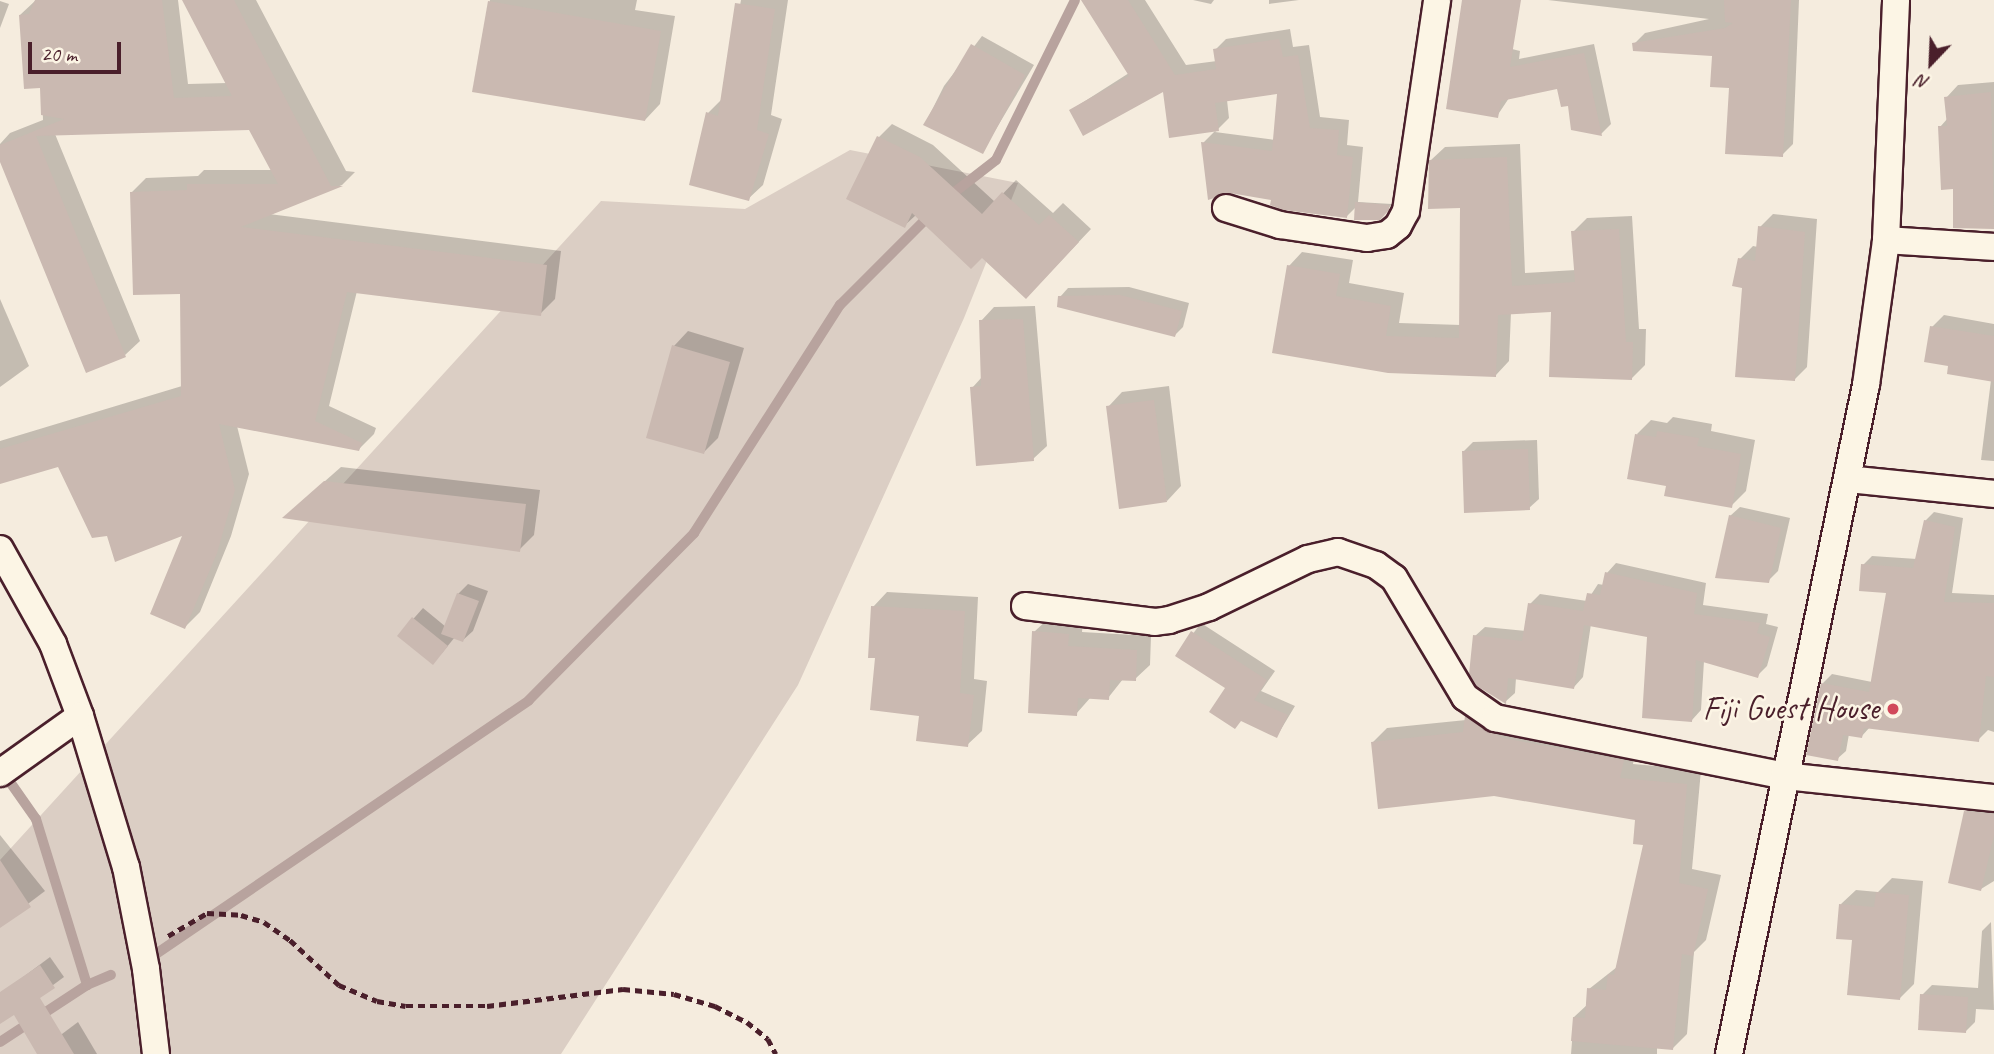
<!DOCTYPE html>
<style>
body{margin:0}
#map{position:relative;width:1994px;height:1054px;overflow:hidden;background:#f5ecde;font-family:Caveat,sans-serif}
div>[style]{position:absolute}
.green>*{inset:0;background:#dbcec4}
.shadow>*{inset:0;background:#0003}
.stream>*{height:10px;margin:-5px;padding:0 5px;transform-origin:5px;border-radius:5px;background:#b8a39e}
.building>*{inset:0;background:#cab9b1}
.path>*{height:4.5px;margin-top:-2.25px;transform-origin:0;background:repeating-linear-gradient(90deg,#4a1f2b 0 7px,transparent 0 12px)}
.roads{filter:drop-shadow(2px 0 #4a1f2b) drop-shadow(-2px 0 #4a1f2b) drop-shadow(0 2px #4a1f2b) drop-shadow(0 -2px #4a1f2b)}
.street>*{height:26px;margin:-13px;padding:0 13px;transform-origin:13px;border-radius:13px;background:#fcf5e5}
.dots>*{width:19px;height:19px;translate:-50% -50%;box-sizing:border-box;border:4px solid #fcf5e5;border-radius:50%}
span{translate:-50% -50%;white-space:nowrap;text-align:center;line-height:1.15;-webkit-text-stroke:5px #fcf5e5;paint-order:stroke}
.poi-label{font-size:33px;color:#4a1f2b}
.right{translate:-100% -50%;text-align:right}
.north{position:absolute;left:1896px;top:28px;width:70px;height:70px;-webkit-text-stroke:5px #fcf5e5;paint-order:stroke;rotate:203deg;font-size:19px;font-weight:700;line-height:28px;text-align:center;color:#4a1f2b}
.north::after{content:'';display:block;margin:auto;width:24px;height:32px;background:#4a1f2b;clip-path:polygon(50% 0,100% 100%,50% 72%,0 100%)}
.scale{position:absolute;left:28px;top:42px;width:93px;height:32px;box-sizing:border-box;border:4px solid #4a1f2b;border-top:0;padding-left:9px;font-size:21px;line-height:24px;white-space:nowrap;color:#4a1f2b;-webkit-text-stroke:5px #fcf5e5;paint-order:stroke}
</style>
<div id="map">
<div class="green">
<i style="clip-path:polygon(850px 150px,1018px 183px,964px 318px,798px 685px,561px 1054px,0 1054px,0 860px,601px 201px,745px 209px)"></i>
</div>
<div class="shadow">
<i style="clip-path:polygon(36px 0,178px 0,188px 84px,227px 83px,184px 0,256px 0,346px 171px,355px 172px,342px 185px,269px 214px,561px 251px,555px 299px,540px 314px,357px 291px,329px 406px,376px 428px,374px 434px,359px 449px,237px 426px,249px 474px,231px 536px,200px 612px,185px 627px,186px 533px,108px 534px,59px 464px,0 482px,0 441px,182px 386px,182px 292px,131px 193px,146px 178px,198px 176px,204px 170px,272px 170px,250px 128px,55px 134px,140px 341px,125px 355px,0 158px,0 144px,10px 133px,43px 120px,42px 86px,20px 15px)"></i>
<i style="clip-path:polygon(490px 0,637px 0,635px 10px,675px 16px,660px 104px,645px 120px,474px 90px)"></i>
<i style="clip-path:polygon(741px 0,788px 0,771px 115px,782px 119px,763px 185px,748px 199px,708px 113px,723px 98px)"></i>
<i style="clip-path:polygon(evenodd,1106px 0,1145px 0,1186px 65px,1217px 61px,1215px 50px,1226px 39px,1290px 29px,1293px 47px,1309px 45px,1320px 117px,1349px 120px,1347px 145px,1363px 147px,1358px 202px,1392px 204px,1385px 213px,1357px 206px,1347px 216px,1273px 199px,1203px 143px,1216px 130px,1164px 89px,1071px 110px,1129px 73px,1106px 0,1279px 92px,1275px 140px,1215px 132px,1229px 118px,1227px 100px,1279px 92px)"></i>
<i style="clip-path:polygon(1193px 0,1214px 0,1211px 4px)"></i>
<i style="clip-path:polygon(1269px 0,1299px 0,1269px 4px)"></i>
<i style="clip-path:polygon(1465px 0,1517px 0,1512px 49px,1520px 51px,1519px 59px,1594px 44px,1611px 124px,1601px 134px,1569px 104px,1559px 87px,1509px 98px,1497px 116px)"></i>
<i style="clip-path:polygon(1548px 0,1799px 0,1793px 144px,1782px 155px,1730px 86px,1713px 55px,1634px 44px,1645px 33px,1709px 19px)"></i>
<i style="clip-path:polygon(0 1px,9px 4px,0 28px)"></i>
<i style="clip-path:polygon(982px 36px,1034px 65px,983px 151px,925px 124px,944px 86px)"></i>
<i style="clip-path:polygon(1994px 82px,1994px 227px,1955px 226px,1955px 187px,1940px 127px,1948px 118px,1946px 98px,1958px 85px)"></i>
<i style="clip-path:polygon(892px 124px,933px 145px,995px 202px,1016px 180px,1053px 213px,1063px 203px,1091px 229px,1039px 284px,982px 256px,916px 215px,904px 226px,849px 198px,879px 137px)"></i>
<i style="clip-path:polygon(1520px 144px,1525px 273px,1576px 270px,1573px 232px,1587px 218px,1632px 216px,1639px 329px,1646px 329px,1645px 365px,1631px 379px,1553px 310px,1511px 312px,1509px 361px,1496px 375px,1388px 372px,1289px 266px,1302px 252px,1353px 260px,1349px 283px,1404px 293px,1399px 323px,1461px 325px,1461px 206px,1431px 160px,1445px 147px)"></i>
<i style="clip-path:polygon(1773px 214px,1817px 219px,1807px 367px,1794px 380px,1744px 286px,1740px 259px,1753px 246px,1758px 247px,1760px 227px)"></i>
<i style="clip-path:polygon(1129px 287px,1189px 303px,1183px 327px,1175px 335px,1060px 297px,1068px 288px)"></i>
<i style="clip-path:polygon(0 299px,29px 366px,0 387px)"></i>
<i style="clip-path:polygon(1035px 306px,1047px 446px,1033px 459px,972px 388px,982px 377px,981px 321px,994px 307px)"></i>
<i style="clip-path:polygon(1944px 315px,1994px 324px,1994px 461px,1981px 460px,1991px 380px,1950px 365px,1932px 327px)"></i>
<i style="clip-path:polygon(688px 331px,744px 348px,718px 438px,704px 452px,674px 346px)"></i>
<i style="clip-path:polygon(1169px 386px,1181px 486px,1167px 501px,1108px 407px,1122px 392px)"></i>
<i style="clip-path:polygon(1673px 417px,1712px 424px,1711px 431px,1755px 440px,1746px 491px,1731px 506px,1668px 485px,1637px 434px,1651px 420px,1667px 423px)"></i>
<i style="clip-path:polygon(1537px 440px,1539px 499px,1529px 508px,1463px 452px,1473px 442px)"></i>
<i style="clip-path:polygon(341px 467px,540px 490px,534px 535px,519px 550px,299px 504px)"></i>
<i style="clip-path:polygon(1740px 507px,1790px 518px,1778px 571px,1768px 581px,1730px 516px)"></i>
<i style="clip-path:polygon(1934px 512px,1963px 518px,1952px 593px,1994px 595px,1994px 732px,1988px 730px,1978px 740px,1870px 727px,1861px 737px,1849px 734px,1846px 751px,1837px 759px,1823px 683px,1832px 674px,1872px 682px,1888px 592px,1863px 565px,1872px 556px,1917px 559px,1925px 521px)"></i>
<i style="clip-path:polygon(1616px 563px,1706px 583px,1703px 605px,1768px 614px,1766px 624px,1778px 627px,1767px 666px,1757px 676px,1704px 661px,1701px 710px,1692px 720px,1649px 636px,1591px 624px,1583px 677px,1574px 687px,1516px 678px,1515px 693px,1505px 702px,1475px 636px,1485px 627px,1526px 631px,1530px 604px,1540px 594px,1587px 601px,1598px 584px,1604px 585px,1607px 573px)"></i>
<i style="clip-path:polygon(468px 584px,488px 591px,473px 631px,463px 640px,455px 637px,442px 653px,399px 635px,423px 608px,446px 627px,458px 594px)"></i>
<i style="clip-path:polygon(887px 592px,978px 597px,974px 679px,987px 681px,982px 731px,967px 745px,921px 714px,877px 656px,873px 607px)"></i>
<i style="clip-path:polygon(1049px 618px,1083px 620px,1082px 632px,1151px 636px,1150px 665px,1135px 679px,1123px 679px,1108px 698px,1091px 697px,1076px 714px,1034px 632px)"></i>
<i style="clip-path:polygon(1201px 623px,1275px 671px,1261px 691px,1295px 706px,1277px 736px,1227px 688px,1177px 655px)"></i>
<i style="clip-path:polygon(1480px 703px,1637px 746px,1633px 764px,1701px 770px,1692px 869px,1721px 875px,1706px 940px,1694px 952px,1687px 1034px,1673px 1048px,1657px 1047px,1657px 1054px,1571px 1054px,1574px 1017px,1588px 1004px,1589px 989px,1617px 967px,1645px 844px,1637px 819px,1373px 742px,1387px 728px,1466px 720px)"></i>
<i style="clip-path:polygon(1975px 802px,1994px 805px,1994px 881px,1981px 889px,1966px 812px)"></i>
<i style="clip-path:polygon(0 835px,45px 891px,0 925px)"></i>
<i style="clip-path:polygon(1892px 878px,1923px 881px,1914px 984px,1899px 999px,1854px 938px,1841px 904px,1856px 890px,1878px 892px)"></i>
<i style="clip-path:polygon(1991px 922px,1994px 1010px,1976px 1009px,1975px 1022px,1965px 1032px,1922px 995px,1932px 985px,1978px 988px,1982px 931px)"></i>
<i style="clip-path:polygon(50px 957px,64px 977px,23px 1007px,10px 987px)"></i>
<i style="clip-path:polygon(78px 1022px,97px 1054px,41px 1054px,54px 1040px)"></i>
</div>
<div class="stream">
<i style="left:947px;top:198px;width:62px;rotate:-37.8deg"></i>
<i style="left:996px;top:160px;width:178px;rotate:-63.7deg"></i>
<i style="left:10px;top:782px;width:45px;rotate:54.9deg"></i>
<i style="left:36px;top:819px;width:174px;rotate:72.9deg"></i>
<i style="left:150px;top:958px;width:458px;rotate:-34.2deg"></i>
<i style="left:529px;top:700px;width:235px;rotate:-45.3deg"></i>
<i style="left:694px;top:533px;width:271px;rotate:-57.4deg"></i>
<i style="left:840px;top:305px;width:129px;rotate:-45deg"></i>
<i style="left:0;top:1042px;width:104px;rotate:-33.2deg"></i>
<i style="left:87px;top:985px;width:26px;rotate:-23deg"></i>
</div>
<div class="building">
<i style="clip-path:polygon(35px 0,162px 0,174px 98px,232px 96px,182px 0,234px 0,331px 186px,343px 186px,241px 227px,547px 265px,541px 316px,347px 292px,315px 421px,362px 443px,359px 451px,219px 424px,235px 490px,217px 553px,185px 629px,150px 614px,182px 536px,115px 562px,107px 536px,92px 538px,58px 467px,0 484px,0 449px,181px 396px,180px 294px,133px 295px,130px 192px,187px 190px,187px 184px,278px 184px,249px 130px,36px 136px,126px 357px,86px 373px,0 162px,0 145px,64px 119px,41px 115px,40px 88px,24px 89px,19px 15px,29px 14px)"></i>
<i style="clip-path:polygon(1081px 0,1128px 0,1175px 75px,1216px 69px,1213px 49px,1279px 39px,1283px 57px,1298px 55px,1310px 128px,1339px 130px,1337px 155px,1353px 157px,1347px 218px,1284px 210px,1270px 205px,1271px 200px,1230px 193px,1208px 200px,1201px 142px,1272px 151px,1277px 94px,1215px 103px,1219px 131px,1169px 138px,1163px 92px,1083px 136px,1069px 110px,1129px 76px)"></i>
<i style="clip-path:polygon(1462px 0,1521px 0,1510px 67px,1584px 53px,1602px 136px,1571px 130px,1568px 106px,1561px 107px,1557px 89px,1501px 101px,1498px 118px,1446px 109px)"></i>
<i style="clip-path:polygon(1724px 0,1791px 0,1783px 157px,1725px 154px,1729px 88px,1710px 87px,1712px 56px,1633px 51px,1632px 43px,1725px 28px,1733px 23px,1725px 22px)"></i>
<i style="clip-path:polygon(488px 1px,661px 31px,645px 121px,472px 92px)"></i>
<i style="clip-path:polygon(735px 3px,775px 9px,757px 130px,769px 134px,749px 201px,689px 185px,706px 112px,718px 116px)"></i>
<i style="clip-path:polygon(971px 44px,1025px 75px,983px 154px,923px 125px)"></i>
<i style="clip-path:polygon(1991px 92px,1994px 229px,1953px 228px,1953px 189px,1941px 190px,1938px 126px,1947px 126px,1944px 97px)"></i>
<i style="clip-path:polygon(877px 136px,920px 157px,982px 214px,1002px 192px,1039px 225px,1049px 215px,1079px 242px,1026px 299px,982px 258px,971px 269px,912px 213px,905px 228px,846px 199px)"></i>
<i style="clip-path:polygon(1507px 157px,1512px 286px,1575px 282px,1571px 231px,1619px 229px,1626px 342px,1633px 342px,1632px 380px,1549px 377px,1551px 312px,1498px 315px,1496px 377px,1388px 373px,1272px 353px,1287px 265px,1340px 274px,1336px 296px,1391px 306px,1386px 336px,1459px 338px,1460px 208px,1428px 209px,1429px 160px)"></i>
<i style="clip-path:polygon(1355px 202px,1389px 205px,1389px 210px,1380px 220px,1354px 220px)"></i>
<i style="clip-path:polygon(1758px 226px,1805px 232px,1795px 381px,1735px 377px,1742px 288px,1732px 286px,1738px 258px,1755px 261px)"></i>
<i style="clip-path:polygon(1120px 295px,1182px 311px,1175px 337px,1057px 307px,1058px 296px)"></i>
<i style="clip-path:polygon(1023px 319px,1034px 461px,976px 466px,970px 387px,981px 386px,979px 320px)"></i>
<i style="clip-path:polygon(1930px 326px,1994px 336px,1994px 382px,1947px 374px,1948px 366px,1924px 362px)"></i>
<i style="clip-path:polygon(672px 345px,730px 362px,704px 454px,646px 438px)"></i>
<i style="clip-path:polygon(1154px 400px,1167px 502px,1119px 509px,1106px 406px)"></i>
<i style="clip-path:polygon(1657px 431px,1699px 438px,1697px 446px,1741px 454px,1732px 508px,1664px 496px,1666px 486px,1627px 479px,1635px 434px,1656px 437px)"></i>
<i style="clip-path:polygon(1528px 449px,1530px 510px,1464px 513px,1462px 451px)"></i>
<i style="clip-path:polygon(324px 481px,526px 504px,520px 552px,282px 518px)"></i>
<i style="clip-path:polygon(1729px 515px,1781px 528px,1769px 583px,1715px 578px)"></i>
<i style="clip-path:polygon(1924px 520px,1955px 527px,1944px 602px,1994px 603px,1994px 677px,1986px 676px,1979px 742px,1864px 728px,1862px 738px,1843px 735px,1838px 761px,1806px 755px,1821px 683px,1869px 692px,1886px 593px,1859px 591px,1861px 564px,1913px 568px)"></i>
<i style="clip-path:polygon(1605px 572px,1697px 593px,1694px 614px,1760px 623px,1757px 633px,1770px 637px,1758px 678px,1696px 660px,1692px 722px,1642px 718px,1647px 637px,1584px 625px,1574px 689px,1508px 678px,1506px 704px,1477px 686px,1469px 674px,1473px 635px,1522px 641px,1528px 603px,1583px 611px,1587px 593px,1600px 595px)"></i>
<i style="clip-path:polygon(457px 593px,479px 601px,463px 642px,441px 634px)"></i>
<i style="clip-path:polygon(871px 606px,965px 611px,960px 693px,974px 695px,968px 747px,916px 741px,919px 716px,870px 710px,875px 658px,868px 658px)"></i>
<i style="clip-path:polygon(412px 617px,448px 646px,433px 665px,397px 636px)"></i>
<i style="clip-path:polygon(1032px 631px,1069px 634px,1068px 646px,1137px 650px,1136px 681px,1110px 680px,1109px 700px,1078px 698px,1077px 716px,1028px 713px)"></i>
<i style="clip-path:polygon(1191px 631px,1267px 680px,1254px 700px,1288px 715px,1277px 738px,1241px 721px,1235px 729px,1209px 712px,1225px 688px,1175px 656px)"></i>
<i style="clip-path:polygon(1465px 716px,1502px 738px,1624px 760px,1620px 778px,1687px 784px,1679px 883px,1708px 889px,1693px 956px,1682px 954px,1673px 1050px,1571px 1041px,1573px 1017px,1585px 1018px,1587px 988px,1606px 990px,1608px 974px,1614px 975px,1643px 845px,1633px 844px,1635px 820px,1494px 796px,1378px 809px,1371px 742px,1463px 732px)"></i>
<i style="clip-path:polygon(1964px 811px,1994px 814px,1994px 835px,1981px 891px,1948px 883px)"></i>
<i style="clip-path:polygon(0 860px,31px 907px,0 928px)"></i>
<i style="clip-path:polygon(1876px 892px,1909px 895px,1900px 1000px,1847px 995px,1852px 940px,1836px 939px,1839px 904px,1874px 907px)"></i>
<i style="clip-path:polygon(40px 965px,55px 988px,40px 998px,74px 1054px,37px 1054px,14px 1015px,0 1024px,0 992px)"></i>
<i style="clip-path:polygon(1920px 994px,1968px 997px,1966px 1033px,1918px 1030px)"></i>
</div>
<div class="path">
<i style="left:168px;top:936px;width:45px;rotate:-30.5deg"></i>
<i style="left:207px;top:913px;width:34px;rotate:3deg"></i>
<i style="left:241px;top:915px;width:24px;rotate:17deg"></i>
<i style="left:264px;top:922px;width:32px;rotate:35deg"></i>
<i style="left:290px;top:940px;width:67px;rotate:42.6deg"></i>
<i style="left:339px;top:985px;width:41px;rotate:22.8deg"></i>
<i style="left:377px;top:1001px;width:29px;rotate:10deg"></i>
<i style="left:406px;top:1006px;width:81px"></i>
<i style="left:487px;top:1006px;width:137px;rotate:-7.1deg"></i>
<i style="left:623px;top:989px;width:51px;rotate:5.6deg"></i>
<i style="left:674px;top:994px;width:43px;rotate:16.3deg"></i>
<i style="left:715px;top:1006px;width:36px;rotate:27deg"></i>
<i style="left:747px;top:1022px;width:27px;rotate:39deg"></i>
<i style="left:768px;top:1039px;width:17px;rotate:62deg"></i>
</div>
<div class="roads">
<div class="street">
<i style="left:1226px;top:208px;width:57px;rotate:17.5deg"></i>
<i style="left:1280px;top:225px;width:88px;rotate:8.5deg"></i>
<i style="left:1367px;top:238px;width:20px;rotate:-9deg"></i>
<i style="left:1387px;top:235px;width:14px;rotate:-39deg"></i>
<i style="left:1398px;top:226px;width:17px;rotate:-62deg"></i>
<i style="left:1406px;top:211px;width:213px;rotate:-81.6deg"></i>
<i style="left:1886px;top:240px;width:108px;rotate:3.7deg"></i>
<i style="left:1847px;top:479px;width:148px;rotate:5.8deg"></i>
<i style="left:0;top:549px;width:109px;rotate:60.8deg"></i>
<i style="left:53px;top:644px;width:77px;rotate:69.4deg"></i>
<i style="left:80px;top:716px;width:158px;rotate:73.1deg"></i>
<i style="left:126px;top:867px;width:104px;rotate:78.9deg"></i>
<i style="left:146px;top:969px;width:86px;rotate:83.3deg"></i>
<i style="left:1025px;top:606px;width:131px;rotate:7deg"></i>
<i style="left:1155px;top:622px;width:14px;rotate:-8deg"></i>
<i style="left:1169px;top:620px;width:42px;rotate:-18deg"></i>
<i style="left:1209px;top:607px;width:110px;rotate:-25.9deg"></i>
<i style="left:1308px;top:559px;width:31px;rotate:-13deg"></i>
<i style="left:1338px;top:552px;width:40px;rotate:18.9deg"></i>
<i style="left:1376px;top:565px;width:22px;rotate:36deg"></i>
<i style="left:1394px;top:578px;width:139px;rotate:59.2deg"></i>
<i style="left:1465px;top:697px;width:37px;rotate:35deg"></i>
<i style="left:1495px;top:718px;width:295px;rotate:11.3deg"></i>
<i style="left:1784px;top:776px;width:211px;rotate:6deg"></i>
<i style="left:0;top:773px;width:98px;rotate:-35.5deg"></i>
<i style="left:1729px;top:1054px;width:683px;rotate:-78.43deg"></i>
<i style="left:1866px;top:385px;width:146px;rotate:-82.1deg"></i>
<i style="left:1886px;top:240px;width:240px;rotate:-87.6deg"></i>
</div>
</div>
<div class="dots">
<i style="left:1893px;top:709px;background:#d1495b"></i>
</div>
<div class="poi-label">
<span class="right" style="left:1879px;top:709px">Fiji Guest House</span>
</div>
<div class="north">N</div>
<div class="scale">20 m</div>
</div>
